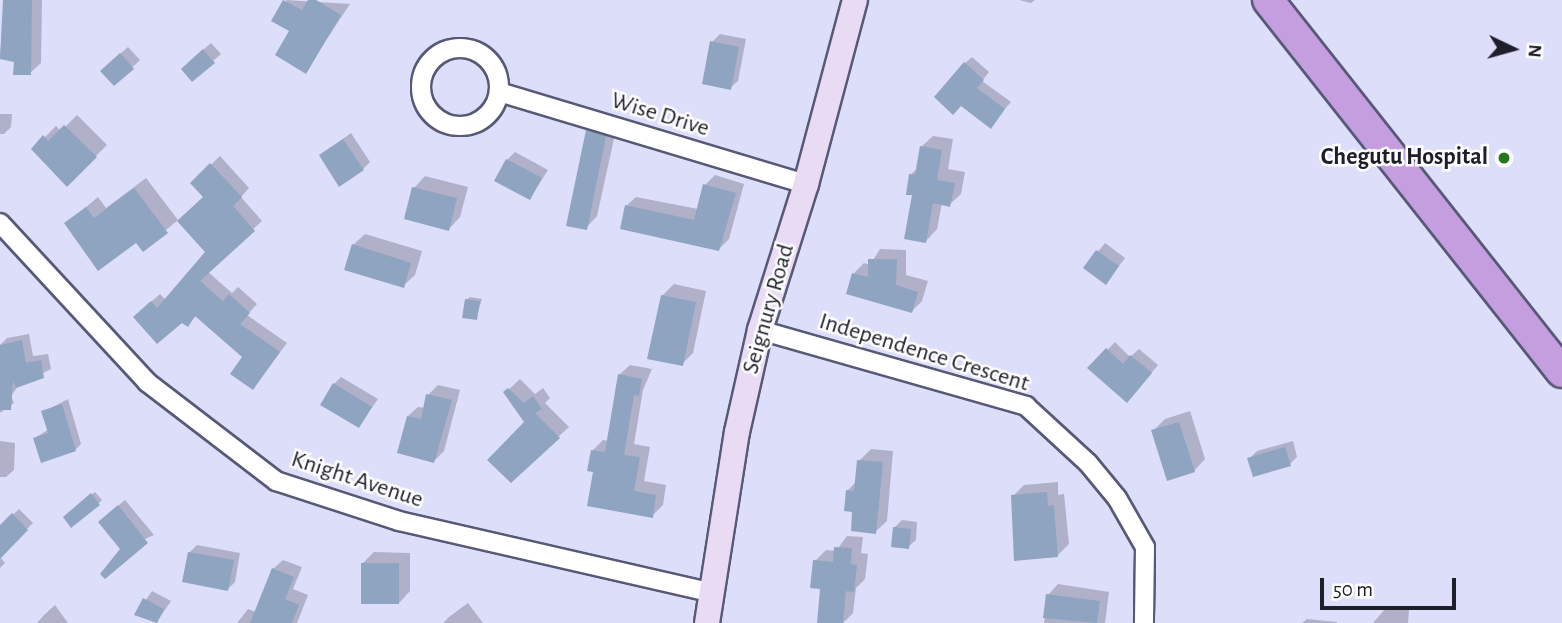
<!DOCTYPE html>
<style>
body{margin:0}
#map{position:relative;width:1562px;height:623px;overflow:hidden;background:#dcdefa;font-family:"Alegreya Sans",sans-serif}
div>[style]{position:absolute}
.shadow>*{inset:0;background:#0003}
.building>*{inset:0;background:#8ea4c0}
.roads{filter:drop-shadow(2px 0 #575977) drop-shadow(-2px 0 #575977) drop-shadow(0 2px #575977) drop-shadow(0 -2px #575977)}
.minor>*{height:18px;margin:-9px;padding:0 9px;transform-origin:9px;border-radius:9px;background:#fff}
.minor>.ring{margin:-9px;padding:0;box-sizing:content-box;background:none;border:18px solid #fff;border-radius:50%}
.secondary>*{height:24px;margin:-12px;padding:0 12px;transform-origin:12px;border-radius:12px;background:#e9dbf3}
.trunk>*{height:30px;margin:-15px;padding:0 15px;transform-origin:15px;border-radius:15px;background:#c49ede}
.dots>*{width:19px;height:19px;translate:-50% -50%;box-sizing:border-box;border:4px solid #fff;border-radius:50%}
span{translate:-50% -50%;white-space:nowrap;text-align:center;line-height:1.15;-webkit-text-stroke:5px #fff;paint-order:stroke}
.street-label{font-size:24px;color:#1e1f2b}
.poi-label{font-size:24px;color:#1e1f2b;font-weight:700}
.right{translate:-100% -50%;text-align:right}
.north{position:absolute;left:1478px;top:14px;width:70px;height:70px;-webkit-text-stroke:5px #fff;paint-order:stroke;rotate:95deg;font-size:19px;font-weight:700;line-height:28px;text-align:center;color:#1e1f2b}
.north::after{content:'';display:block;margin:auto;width:24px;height:32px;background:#1e1f2b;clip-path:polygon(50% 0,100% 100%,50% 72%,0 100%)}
.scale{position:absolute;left:1320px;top:578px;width:136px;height:32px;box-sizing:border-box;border:4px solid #1e1f2b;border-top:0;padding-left:9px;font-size:21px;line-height:24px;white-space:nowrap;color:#1e1f2b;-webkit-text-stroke:5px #fff;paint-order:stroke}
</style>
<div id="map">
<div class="shadow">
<i style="clip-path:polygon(4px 0,42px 0,41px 63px,30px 73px,15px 60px,0 58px)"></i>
<i style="clip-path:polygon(286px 0,350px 4px,305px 72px,292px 30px)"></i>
<i style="clip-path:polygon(1019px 0,1035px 0,1031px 3px)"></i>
<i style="clip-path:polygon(720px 34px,746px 39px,738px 81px,730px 88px,712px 42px)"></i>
<i style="clip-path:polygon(211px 43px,221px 54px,213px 61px,190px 61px)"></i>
<i style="clip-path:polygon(128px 47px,140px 60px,115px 84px,110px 63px)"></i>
<i style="clip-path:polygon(972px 57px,989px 72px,982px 81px,1011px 102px,990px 126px,965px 63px)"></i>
<i style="clip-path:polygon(0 114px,12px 114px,11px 127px,4px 134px,0 134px)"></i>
<i style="clip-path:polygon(77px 115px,107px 145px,67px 185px,33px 149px,56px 126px,61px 131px)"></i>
<i style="clip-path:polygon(599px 120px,617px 125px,597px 216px,586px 228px,588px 131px)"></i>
<i style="clip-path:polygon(351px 133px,370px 162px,363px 169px,321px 155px)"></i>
<i style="clip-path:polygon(933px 136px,953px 139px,948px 169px,965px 172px,961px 194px,949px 205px,942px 203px,937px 229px,926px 241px,910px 175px,918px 168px,921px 147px)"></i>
<i style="clip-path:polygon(515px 152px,548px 170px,530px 198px,507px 160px)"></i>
<i style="clip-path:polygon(220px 156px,249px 188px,241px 197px,262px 221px,207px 271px,232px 293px,238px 287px,257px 304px,247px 315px,287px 343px,253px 388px,244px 357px,197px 315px,187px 325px,144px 308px,160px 294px,166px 300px,207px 252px,205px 197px,192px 183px)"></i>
<i style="clip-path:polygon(715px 175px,744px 184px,729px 239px,719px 249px,626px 206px,636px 197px,698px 209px,705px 185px)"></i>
<i style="clip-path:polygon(425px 176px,468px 187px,460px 217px,449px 229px,414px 188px)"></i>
<i style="clip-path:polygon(146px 178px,178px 220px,143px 249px,137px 241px,67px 223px,98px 197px,106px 208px)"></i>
<i style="clip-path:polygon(365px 234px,422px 251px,415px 275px,403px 286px,353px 245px)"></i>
<i style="clip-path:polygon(1105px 243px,1125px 258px,1106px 283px,1085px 268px)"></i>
<i style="clip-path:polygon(880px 249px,906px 250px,906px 275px,928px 281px,922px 301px,912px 311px,854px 273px,864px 263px,870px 265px)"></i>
<i style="clip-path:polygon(674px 284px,706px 291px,693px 353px,682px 364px,662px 296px)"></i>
<i style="clip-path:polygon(470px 297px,482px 299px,476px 318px,466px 300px)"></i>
<i style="clip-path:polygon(29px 334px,33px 356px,48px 354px,51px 369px,19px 385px,11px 396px,14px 403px,0 413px,0 345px,7px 338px)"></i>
<i style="clip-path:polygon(1115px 342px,1130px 357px,1139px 349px,1158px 365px,1134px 394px,1090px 368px)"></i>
<i style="clip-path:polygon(630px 365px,652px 369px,643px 390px,634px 444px,650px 447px,644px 481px,666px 485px,663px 505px,652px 516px,595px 471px,593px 450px,603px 440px,609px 441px,619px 375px)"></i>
<i style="clip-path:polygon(341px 377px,378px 399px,359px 426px,334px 384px)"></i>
<i style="clip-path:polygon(520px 379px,535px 394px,543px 388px,550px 398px,545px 403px,569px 427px,511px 480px,526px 422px,506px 392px)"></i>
<i style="clip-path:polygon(438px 385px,460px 390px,444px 451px,434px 461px,408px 416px,418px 407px,425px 408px,428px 395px)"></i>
<i style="clip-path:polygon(68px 399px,81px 444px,75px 450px,35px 438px,49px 429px,43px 412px)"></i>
<i style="clip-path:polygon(1190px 411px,1205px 459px,1194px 471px,1153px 431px,1165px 419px)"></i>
<i style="clip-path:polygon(0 441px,15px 443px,14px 470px,6px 477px,0 477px)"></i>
<i style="clip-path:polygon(1293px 441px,1297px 457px,1290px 464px,1249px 459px,1257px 451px)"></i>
<i style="clip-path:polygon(871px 449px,893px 451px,887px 521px,875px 532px,854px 511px,847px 491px,857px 481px,859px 461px)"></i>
<i style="clip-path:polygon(1058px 482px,1058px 495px,1064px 494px,1069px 544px,1057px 556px,1013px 496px,1024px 485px)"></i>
<i style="clip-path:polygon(95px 492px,102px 500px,99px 503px,68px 514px)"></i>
<i style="clip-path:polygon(125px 500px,154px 535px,122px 549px,107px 515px)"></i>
<i style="clip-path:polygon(19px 509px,33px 523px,0 556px,0 527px)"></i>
<i style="clip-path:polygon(902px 520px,917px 522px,916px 540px,908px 547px,894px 528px)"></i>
<i style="clip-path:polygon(847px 536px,863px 537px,861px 553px,868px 554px,865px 579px,856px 588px,853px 613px,843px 623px,829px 623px,815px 561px,826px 550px,836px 551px)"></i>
<i style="clip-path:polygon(197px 545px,240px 553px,235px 582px,228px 589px,189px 553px)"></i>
<i style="clip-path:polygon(374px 552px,410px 553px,410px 591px,399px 603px,362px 564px)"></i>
<i style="clip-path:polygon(0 557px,5px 563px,0 568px)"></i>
<i style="clip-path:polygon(283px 560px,302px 567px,293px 589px,308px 595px,297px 623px,237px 623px,248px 609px,256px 612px,273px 569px)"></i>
<i style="clip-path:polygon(1058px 584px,1109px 592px,1105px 623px,1044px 623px,1048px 595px)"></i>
<i style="clip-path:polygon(152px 591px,171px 601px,156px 623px,136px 614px)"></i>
<i style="clip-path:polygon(468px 603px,483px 623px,443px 623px,449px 617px)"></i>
<i style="clip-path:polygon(55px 605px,68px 623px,37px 623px,44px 615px)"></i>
<i style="clip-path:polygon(1385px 609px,1409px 610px,1408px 623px,1373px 623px)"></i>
<i style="clip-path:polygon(1307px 619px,1337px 622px,1337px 623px,1302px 623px)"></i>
</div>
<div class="building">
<i style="clip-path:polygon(3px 0,32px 0,31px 75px,13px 75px,14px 62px,0 59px)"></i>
<i style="clip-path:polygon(283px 0,302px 10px,308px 0,316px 0,341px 15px,306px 74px,275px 55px,289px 31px,271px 21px)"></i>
<i style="clip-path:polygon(710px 41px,739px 47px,731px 90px,702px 84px)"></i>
<i style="clip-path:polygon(203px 49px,215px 63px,192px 82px,181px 69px)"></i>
<i style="clip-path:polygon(120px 53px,134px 69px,114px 86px,100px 71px)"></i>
<i style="clip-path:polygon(964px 62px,984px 80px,977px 88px,1005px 109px,991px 129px,961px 106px,953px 115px,934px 97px)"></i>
<i style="clip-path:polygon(64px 125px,97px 157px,67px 187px,31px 149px,43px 135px,48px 141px)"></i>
<i style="clip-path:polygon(586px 130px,606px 136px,587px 230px,566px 226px)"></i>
<i style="clip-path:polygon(343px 139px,364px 170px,339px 187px,319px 155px)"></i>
<i style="clip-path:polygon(920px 146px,942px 150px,937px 180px,955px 183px,950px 207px,933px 203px,926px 243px,904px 239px,912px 195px,906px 195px,909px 174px,915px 175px)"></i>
<i style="clip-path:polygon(506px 159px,542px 178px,530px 200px,494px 181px)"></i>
<i style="clip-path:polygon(210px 163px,242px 197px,233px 206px,255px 231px,200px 281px,223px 301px,229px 294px,250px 313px,240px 324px,280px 352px,253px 390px,230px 374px,242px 357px,195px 316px,188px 327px,182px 323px,157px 344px,133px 317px,151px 301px,157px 308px,205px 252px,177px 221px,203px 197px,190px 183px)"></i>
<i style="clip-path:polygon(703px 184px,736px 193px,719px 251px,620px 229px,625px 205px,694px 220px)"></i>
<i style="clip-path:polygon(412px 187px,457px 198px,449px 231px,404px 219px)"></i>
<i style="clip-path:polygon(134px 188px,168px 233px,143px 252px,136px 243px,98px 271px,64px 223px,86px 207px,94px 218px)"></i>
<i style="clip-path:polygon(352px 244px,411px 263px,404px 288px,344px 270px)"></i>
<i style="clip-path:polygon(1096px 250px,1119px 266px,1106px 285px,1083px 268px)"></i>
<i style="clip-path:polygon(868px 259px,897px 259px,896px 285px,918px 292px,912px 313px,846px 294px,852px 273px,868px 277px)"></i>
<i style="clip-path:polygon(661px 295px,696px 302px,683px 366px,647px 359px)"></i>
<i style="clip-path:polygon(465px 299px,480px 301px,477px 320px,462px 318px)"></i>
<i style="clip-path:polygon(22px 340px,26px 363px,41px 360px,44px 378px,16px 388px,13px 381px,11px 410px,0 410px,0 345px)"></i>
<i style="clip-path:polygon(1106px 348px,1123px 364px,1130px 355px,1152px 373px,1127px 403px,1087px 368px)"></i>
<i style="clip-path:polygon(618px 374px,642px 379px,639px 396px,634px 395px,624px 455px,640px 457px,634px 491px,656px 495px,653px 518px,587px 506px,593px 472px,587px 471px,591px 450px,605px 452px)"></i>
<i style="clip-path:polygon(333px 383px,372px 407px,359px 428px,320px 405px)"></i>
<i style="clip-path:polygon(508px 388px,524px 403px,533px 396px,542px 409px,535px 413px,560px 438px,511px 483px,487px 460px,524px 422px,503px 392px)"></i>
<i style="clip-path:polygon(426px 394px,452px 400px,434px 463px,397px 453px,407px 416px,421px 419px)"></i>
<i style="clip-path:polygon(62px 404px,76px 451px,41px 463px,33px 438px,48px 433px,41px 411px)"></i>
<i style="clip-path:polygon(1179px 422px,1195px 472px,1167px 481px,1151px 430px)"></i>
<i style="clip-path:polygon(1285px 447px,1291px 466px,1253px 477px,1247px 458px)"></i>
<i style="clip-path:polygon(857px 460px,883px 462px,876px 534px,851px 531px,852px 512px,844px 511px,846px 490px,854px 491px)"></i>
<i style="clip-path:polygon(1047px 492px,1048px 506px,1054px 505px,1058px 557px,1014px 561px,1011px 495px)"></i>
<i style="clip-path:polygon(91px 493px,100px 505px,71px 528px,63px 517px)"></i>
<i style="clip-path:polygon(118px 505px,148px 543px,105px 579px,100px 574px,120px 549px,98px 522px)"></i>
<i style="clip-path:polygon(12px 513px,28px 530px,0 559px,0 525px)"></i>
<i style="clip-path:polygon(893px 527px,911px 529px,909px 549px,891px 547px)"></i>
<i style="clip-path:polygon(834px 547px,852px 548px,851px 564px,857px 565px,854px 592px,846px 591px,843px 623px,817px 623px,820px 589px,810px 588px,813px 560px,833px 562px)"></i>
<i style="clip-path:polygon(188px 552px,234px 560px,228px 591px,182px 582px)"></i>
<i style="clip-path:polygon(361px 563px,399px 563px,399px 604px,361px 604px)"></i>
<i style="clip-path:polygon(272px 568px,294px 577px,285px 599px,299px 605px,292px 623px,250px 623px)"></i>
<i style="clip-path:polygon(1046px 594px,1100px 601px,1097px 623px,1043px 618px)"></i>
<i style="clip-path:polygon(143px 598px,164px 609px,157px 623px,134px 615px)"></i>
</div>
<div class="roads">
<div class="minor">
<i class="ring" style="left:421px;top:48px;width:60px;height:60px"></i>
<i style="left:499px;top:92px;width:320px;rotate:16.7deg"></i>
<i style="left:0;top:223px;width:217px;rotate:47.2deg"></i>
<i style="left:147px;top:382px;width:163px;rotate:37.5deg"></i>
<i style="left:276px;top:481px;width:129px;rotate:18deg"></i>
<i style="left:399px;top:521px;width:319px;rotate:12.9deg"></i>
<i style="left:760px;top:330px;width:277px;rotate:15.9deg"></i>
<i style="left:1026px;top:406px;width:84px;rotate:42.6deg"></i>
<i style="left:1088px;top:463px;width:45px;rotate:50.4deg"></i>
<i style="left:1117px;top:498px;width:56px;rotate:60.3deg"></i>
<i style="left:1145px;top:547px;width:76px;rotate:90.8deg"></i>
</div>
<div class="secondary">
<i style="left:707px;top:623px;width:193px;rotate:-81.1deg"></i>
<i style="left:737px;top:432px;width:105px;rotate:-77.3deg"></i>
<i style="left:760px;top:330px;width:153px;rotate:-72.5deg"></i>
<i style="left:806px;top:184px;width:190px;rotate:-75.1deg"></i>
</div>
<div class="trunk">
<i style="left:1268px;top:0;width:474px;rotate:51.7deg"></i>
</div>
</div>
<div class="dots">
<i style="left:1504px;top:158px;background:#27751d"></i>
</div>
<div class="street-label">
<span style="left:660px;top:115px;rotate:17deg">Wise Drive</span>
<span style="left:769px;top:309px;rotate:-74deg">Seignury Road</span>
<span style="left:924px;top:353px;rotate:17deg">Independence Crescent</span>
<span style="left:357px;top:480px;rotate:18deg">Knight Avenue</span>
</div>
<div class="poi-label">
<span class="right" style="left:1488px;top:158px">Chegutu Hospital</span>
</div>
<div class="north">N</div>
<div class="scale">50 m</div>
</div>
